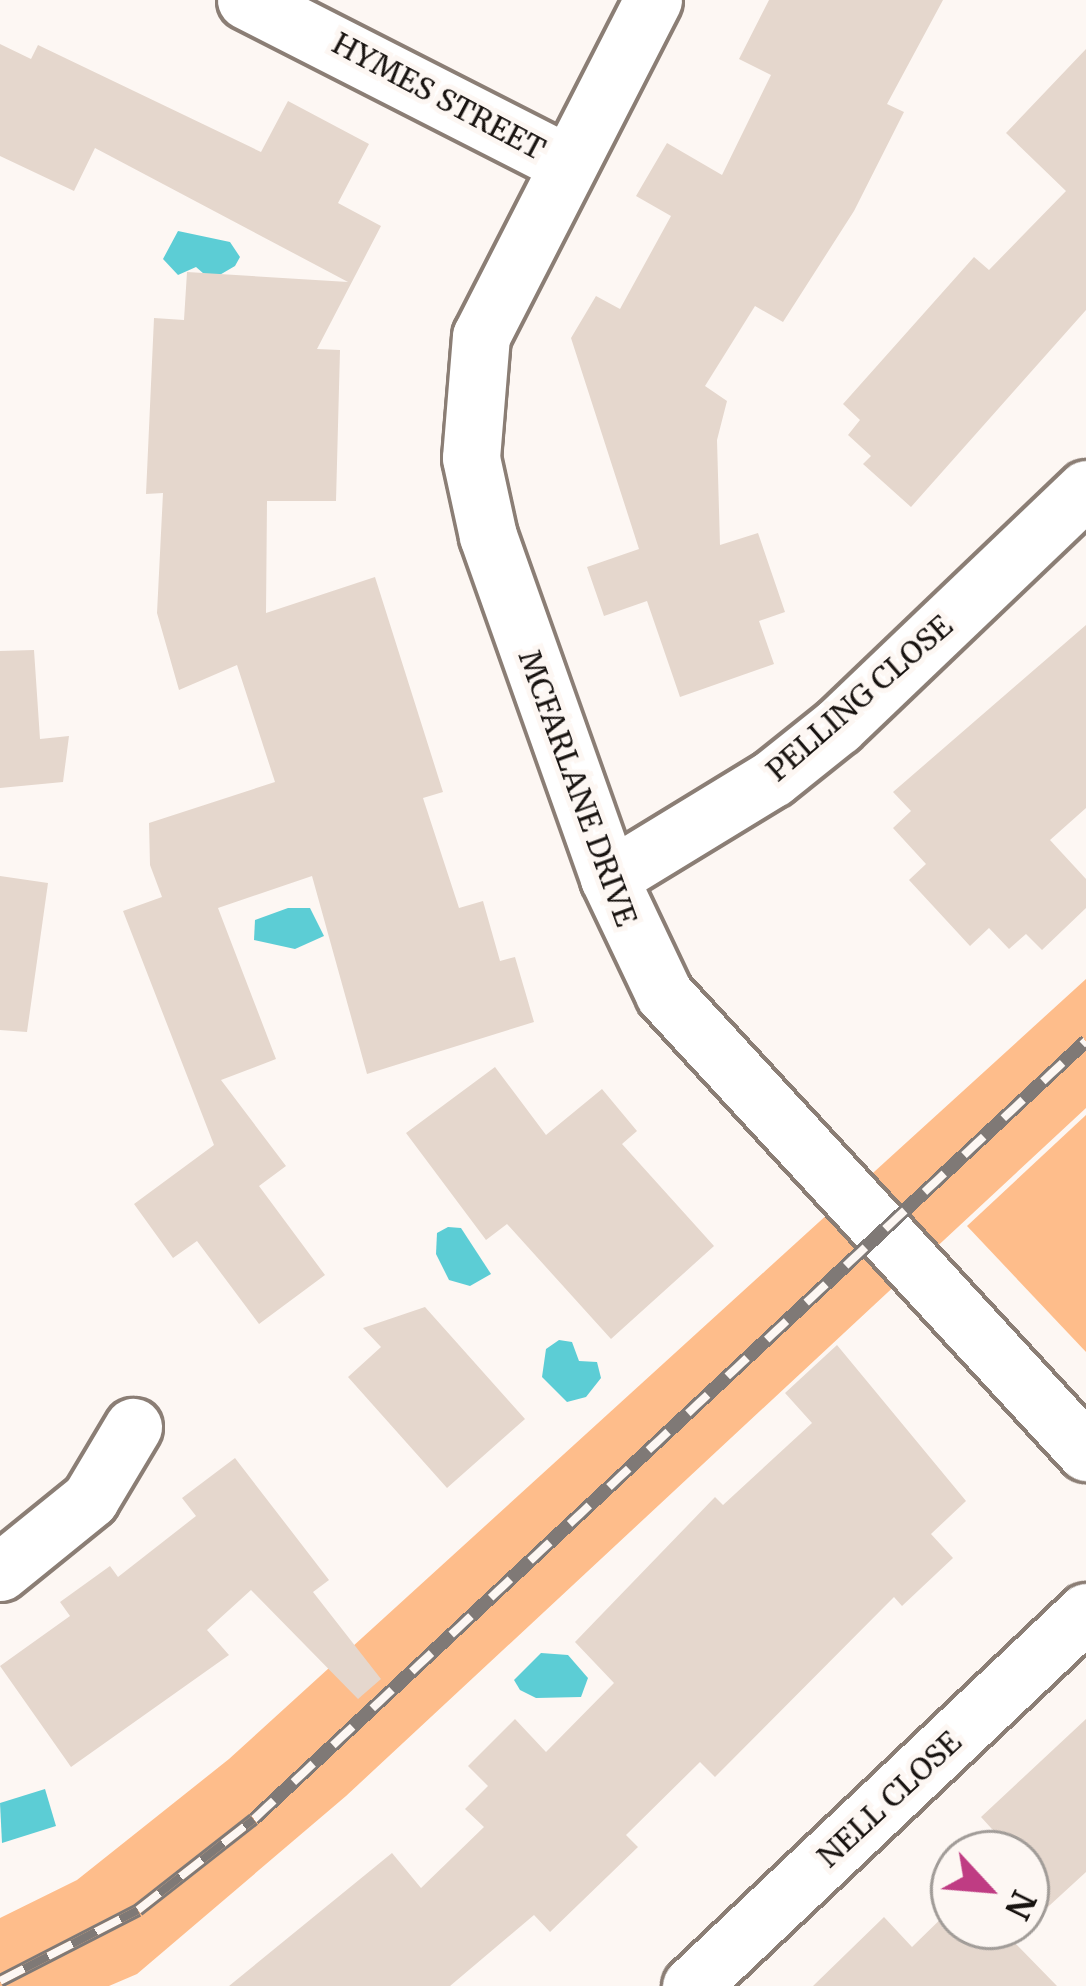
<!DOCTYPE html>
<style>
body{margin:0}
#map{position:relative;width:1086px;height:1986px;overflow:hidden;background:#fdf7f3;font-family:Merriweather,serif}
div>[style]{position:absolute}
.green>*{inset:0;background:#febd8b}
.water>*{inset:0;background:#5ccdd5}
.building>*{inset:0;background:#e5d7cd}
.roads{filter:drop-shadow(3px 0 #8b7e75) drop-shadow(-3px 0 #8b7e75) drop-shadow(0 3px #8b7e75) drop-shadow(0 -3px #8b7e75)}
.minor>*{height:57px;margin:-28.5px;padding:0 28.5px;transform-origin:28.5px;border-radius:28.5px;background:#fff}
.rail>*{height:14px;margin-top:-7px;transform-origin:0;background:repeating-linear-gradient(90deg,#fdf7f3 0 27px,#7f7976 0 54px);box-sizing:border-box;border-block:3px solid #7f7976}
span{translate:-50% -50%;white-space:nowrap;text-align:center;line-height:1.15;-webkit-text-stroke:10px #fdf7f3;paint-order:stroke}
.street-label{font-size:30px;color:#181310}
.north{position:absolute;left:930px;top:1830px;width:120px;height:120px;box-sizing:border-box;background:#fdf7f3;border:3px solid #a19c98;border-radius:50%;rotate:116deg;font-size:33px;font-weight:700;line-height:48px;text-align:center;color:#181310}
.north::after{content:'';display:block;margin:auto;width:42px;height:54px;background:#bf3c83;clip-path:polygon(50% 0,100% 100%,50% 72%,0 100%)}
</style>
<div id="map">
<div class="green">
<i style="clip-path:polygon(1086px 979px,1086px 1108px,346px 1796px,137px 1974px,109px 1986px,0 1986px,0 1918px,77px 1880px,229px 1759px)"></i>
<i style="clip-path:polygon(1086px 1115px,1086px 1352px,967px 1226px)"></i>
</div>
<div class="water">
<i style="clip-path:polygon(178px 231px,230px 242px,240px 257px,235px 266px,211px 280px,196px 267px,178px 275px,163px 259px)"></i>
<i style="clip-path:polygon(288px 908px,310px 908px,324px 936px,295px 949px,254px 940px,255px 920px)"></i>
<i style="clip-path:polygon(448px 1227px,461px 1228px,491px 1274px,470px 1286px,449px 1280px,436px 1254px,437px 1233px)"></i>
<i style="clip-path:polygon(559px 1340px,572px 1342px,579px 1361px,597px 1362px,601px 1378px,586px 1397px,567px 1402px,542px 1377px,546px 1349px)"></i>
<i style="clip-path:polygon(541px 1653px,568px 1655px,588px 1678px,581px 1697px,536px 1698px,520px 1690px,514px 1680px)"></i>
<i style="clip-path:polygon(45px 1789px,56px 1826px,2px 1843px,0 1803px)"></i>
</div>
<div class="building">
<i style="clip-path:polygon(769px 0,943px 0,887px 104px,904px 112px,854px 211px,783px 322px,755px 306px,705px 386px,727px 401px,717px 440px,720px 545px,758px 533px,785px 612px,759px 621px,774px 664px,680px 697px,647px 601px,604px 616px,587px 567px,639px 549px,571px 338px,596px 296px,620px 309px,671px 216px,636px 196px,667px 143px,722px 175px,771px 75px,739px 59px)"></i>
<i style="clip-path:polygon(0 44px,31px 59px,38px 45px,261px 152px,288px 101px,369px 144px,338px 203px,381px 226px,317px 349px,340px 350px,336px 501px,267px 501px,266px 613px,375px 577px,443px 792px,423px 798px,459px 908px,483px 901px,500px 961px,515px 957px,534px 1022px,367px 1074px,312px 876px,218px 908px,276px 1059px,221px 1080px,286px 1166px,259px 1186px,325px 1275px,259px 1324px,197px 1241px,173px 1258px,134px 1204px,214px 1145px,123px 911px,162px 897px,150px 865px,149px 823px,275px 782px,237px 665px,179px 690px,157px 613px,163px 493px,146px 494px,154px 318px,184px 320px,187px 272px,348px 282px,95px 148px,74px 191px,0 156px)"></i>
<i style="clip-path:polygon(1086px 49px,1086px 310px,911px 507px,863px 464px,871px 456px,848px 435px,860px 420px,843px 404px,974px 257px,989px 270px,1066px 191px,1006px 133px)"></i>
<i style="clip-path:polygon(1086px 625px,1086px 808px,1050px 840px,1086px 879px,1086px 908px,1042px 950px,1026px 934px,1009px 949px,989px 928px,970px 946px,909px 880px,926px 864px,893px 828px,911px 811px,893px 792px)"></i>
<i style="clip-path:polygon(34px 650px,40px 739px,69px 736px,63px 782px,0 788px,0 651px)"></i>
<i style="clip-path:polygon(0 876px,48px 883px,27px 1032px,0 1030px)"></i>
<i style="clip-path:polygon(495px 1067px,546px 1135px,602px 1089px,637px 1131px,622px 1144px,714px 1246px,611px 1339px,507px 1224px,486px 1240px,406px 1133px)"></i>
<i style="clip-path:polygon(425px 1307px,525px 1419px,447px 1488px,348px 1377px,381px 1347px,363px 1328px)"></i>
<i style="clip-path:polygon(837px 1345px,966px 1501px,931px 1534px,953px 1558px,902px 1606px,894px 1597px,715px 1777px,700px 1762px,626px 1835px,638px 1847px,550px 1932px,534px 1915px,450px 1986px,229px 1986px,392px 1853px,421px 1888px,484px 1827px,465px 1809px,488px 1786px,468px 1766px,515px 1719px,546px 1752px,614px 1683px,575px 1642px,715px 1497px,723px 1505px,812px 1423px,785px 1393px)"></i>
<i style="clip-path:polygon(235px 1458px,329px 1580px,313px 1592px,381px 1679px,358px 1699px,251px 1590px,207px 1630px,229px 1655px,71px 1767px,0 1666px,70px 1616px,60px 1602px,110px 1566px,118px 1577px,196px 1516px,182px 1498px)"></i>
<i style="clip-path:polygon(1086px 1719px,1086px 1872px,1012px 1940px,1057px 1986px,813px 1986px,884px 1917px,912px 1947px,954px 1906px,954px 1926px,1026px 1926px,1026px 1854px,1007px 1854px,1011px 1850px,981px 1817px)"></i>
</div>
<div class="roads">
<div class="minor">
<i style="left:246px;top:0;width:359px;rotate:27deg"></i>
<i style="left:653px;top:0;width:377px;rotate:117.1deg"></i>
<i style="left:481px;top:336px;width:122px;rotate:94.7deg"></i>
<i style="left:471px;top:458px;width:80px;rotate:77.7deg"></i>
<i style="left:488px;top:536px;width:363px;rotate:70.5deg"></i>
<i style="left:609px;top:878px;width:128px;rotate:64.6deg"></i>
<i style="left:664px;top:994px;width:623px;rotate:47.34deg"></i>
<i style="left:609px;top:878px;width:192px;rotate:-31.4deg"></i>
<i style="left:773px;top:778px;width:83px;rotate:-38.7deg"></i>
<i style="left:838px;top:726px;width:343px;rotate:-43.7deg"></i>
<i style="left:0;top:1572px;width:116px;rotate:-39deg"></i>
<i style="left:90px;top:1499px;width:84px;rotate:-59.2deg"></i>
<i style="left:691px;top:1986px;width:544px;rotate:-43.44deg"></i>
</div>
</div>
<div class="rail">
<i style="left:0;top:1981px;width:155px;rotate:-27.2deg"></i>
<i style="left:138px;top:1910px;width:147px;rotate:-38.1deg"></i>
<i style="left:254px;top:1819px;width:1139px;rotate:-43.08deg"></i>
</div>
<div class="street-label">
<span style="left:439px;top:96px;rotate:28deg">HYMES STREET</span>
<span style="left:859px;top:698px;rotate:-41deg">PELLING CLOSE</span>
<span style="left:578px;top:788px;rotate:70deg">MCFARLANE DRIVE</span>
<span style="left:889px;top:1799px;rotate:-43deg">NELL CLOSE</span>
</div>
<div class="north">N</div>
</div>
